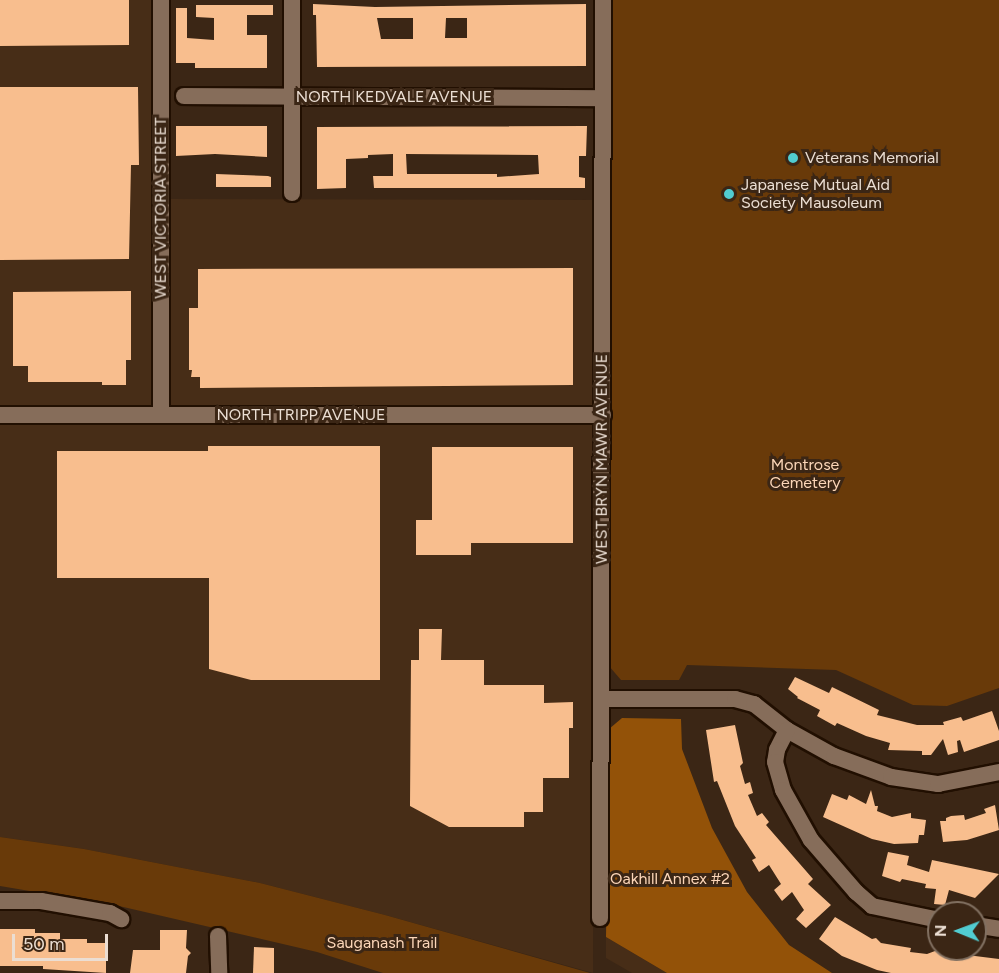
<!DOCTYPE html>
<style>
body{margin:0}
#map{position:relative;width:999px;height:973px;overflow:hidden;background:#3b2615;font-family:Figtree,sans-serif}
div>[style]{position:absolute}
.built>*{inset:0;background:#472d17}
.green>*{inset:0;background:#693a09}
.forest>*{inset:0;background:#935208}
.building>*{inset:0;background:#f8be8e}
.roads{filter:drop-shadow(2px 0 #210f01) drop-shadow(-2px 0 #210f01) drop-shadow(0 2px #210f01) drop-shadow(0 -2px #210f01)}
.minor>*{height:16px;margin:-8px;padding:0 8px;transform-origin:8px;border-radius:8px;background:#866d5a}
.dots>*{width:16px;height:16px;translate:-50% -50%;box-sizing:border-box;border:3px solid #3b2615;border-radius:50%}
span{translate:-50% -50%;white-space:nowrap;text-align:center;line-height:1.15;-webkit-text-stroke:6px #3b2615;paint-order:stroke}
.street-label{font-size:16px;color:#ebded3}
.poi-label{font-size:16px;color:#ebded3}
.left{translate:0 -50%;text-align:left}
.park-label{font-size:16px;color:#fcd6b8}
.north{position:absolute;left:927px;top:901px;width:60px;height:60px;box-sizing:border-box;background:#3b2615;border:2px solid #817061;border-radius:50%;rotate:271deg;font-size:16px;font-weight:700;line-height:24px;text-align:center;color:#ebded3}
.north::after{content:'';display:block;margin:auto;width:21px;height:27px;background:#51ccd1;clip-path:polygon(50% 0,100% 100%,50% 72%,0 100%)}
.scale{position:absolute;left:12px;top:934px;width:96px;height:27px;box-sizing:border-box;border:3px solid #ebded3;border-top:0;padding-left:8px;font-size:18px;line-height:21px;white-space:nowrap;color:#ebded3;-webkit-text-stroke:4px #3b2615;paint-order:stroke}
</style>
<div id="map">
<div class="built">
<i style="clip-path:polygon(0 0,164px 0,165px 199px,595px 200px,593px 973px,385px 915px,260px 883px,84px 849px,0 837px)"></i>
<i style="clip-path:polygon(606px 937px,667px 973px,632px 973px,606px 958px)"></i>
</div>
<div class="green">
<i style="clip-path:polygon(612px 0,999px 0,999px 688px,947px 706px,913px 705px,836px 670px,687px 665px,679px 680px,621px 680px,609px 666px)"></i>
<i style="clip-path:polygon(0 837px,84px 849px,260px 883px,385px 915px,590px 973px,383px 973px,317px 952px,119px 906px,0 886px)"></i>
</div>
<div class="forest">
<i style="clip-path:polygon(622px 718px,681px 719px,682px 749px,712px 828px,747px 892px,789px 945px,832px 973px,667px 973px,606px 937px,609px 729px)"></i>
</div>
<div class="building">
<i style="clip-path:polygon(0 0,129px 0,129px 45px,0 46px)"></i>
<i style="clip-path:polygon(evenodd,313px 4px,375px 7px,586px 4px,586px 66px,317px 67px,316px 15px,313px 15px,313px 4px,377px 18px,413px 18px,413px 39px,381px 39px,377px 18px,313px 4px,446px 18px,467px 18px,467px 38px,445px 38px,446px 18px)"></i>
<i style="clip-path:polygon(196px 5px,273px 5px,273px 15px,247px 15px,247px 35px,267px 35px,267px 68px,195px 68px,195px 63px,176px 63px,176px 8px,187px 8px,187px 38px,214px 40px,214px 18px,196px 17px)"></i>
<i style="clip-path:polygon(0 87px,138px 87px,139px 165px,131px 165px,129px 259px,0 260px)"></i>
<i style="clip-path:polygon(176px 126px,267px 126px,267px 157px,215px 154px,176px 156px)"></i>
<i style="clip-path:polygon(evenodd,587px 126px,586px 156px,579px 156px,579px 177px,585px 178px,585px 188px,374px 188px,373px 176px,393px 176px,393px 154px,368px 155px,368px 158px,346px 159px,346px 188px,317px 189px,317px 127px,587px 126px,406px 154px,538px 155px,539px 174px,497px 177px,497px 174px,407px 174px,406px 154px)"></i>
<i style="clip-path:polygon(216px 174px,268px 176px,271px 177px,271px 187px,216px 187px)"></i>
<i style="clip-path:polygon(573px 268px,573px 385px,200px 388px,200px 377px,191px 377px,192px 370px,189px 370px,189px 308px,198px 308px,198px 269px)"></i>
<i style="clip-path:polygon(131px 291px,131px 360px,126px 360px,126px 385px,102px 385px,102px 382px,28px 382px,28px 366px,13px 366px,13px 292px)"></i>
<i style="clip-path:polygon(208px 446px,380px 446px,380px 680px,251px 680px,209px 669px,209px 578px,57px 578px,57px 451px,208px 451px)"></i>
<i style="clip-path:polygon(432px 447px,573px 447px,573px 543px,471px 543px,471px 555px,416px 555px,416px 520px,432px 520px)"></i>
<i style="clip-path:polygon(419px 629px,442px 629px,441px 660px,484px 660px,484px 685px,544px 685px,544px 703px,573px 702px,573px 728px,569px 728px,569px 778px,543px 778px,543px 812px,524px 812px,524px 827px,449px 827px,410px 806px,411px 660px,419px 660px)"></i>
<i style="clip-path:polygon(795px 677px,829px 693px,832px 687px,879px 710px,877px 715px,917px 725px,944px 725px,943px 722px,961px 717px,963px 721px,992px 711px,999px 731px,999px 740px,964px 752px,960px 740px,957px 741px,958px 752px,948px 755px,943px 739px,931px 755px,922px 755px,922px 751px,888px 750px,890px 743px,866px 736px,837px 723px,835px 726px,817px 716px,820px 710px,797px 698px,798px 697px,788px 689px)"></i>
<i style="clip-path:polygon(735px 725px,743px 763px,740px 766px,745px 784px,750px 782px,753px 793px,748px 795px,757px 816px,762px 813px,769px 822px,766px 825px,813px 879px,808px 884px,831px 905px,806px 928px,796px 919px,804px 910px,792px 892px,782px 901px,774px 890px,781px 884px,769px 865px,759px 872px,752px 860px,756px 858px,735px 826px,717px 781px,714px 782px,706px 730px)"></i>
<i style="clip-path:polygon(871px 790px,875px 806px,878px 806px,877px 811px,892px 817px,911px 813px,911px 818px,926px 820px,924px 835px,919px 835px,918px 843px,894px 844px,872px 839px,823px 817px,832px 794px,847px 800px,849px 795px,866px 804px)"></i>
<i style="clip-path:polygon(995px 805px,999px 830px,967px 840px,943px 842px,940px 821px,946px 821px,946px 818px,951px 816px,964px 815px,965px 820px,986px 813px,984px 809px)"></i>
<i style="clip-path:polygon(888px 852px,909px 856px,907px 865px,929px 872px,932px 860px,999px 874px,975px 898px,949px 890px,945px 905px,934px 904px,936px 889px,925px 888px,926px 884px,902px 879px,900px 882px,882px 876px)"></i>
<i style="clip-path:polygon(835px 917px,872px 939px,876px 938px,881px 943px,911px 948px,910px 952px,927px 954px,935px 951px,999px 959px,999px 973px,891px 973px,877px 970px,842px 956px,819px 939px)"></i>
<i style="clip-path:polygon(0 929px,35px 929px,35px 933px,60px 933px,60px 939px,87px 939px,87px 943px,106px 943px,106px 973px,43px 969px,43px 966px,0 966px)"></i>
<i style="clip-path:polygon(160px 930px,187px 930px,186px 948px,191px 953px,188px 956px,186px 973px,130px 973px,133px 950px,160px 950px)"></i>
<i style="clip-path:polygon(254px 947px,274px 948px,274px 973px,253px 973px)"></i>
</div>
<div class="roads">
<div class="minor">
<i style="left:292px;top:0;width:193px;rotate:90deg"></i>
<i style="left:184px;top:96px;width:419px;rotate:0.3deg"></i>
<i style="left:0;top:415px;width:603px"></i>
<i style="left:161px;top:415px;width:415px;rotate:-90deg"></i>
<i style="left:601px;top:699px;width:134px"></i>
<i style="left:735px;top:699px;width:20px;rotate:15deg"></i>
<i style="left:754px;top:704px;width:42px;rotate:38.2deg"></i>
<i style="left:787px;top:730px;width:54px;rotate:29deg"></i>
<i style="left:834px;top:756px;width:61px;rotate:20.2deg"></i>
<i style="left:891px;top:777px;width:48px;rotate:8.5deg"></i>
<i style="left:938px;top:784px;width:62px;rotate:-11.1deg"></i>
<i style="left:787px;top:730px;width:22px;rotate:117deg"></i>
<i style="left:777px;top:750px;width:12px;rotate:99deg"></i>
<i style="left:775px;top:762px;width:29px;rotate:74deg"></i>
<i style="left:783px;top:790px;width:57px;rotate:60.8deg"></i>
<i style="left:811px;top:840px;width:69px;rotate:49.1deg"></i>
<i style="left:856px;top:892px;width:21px;rotate:41deg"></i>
<i style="left:872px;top:906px;width:68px;rotate:11.8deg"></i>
<i style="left:0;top:901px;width:41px"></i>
<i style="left:41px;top:901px;width:70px;rotate:9.9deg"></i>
<i style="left:110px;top:913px;width:13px;rotate:29deg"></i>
<i style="left:600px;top:918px;width:918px;rotate:-89.81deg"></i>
<i style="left:975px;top:925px;width:24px;rotate:9deg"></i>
<i style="left:218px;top:936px;width:37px;rotate:88deg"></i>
</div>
</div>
<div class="dots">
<i style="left:793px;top:158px;background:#51ccd1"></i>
<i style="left:729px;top:194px;background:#51ccd1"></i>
</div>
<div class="street-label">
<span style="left:394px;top:97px">NORTH KEDVALE AVENUE</span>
<span style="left:161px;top:208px;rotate:-90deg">WEST VICTORIA STREET</span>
<span style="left:301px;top:415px">NORTH TRIPP AVENUE</span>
<span style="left:602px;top:459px;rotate:-90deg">WEST BRYN MAWR AVENUE</span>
</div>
<div class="poi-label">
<span class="left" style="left:805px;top:158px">Veterans Memorial</span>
<span class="left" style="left:741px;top:194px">Japanese Mutual Aid<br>Society Mausoleum</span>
</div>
<div class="park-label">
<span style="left:805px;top:474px">Montrose<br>Cemetery</span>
<span style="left:670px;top:879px">Oakhill Annex #2</span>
<span style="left:382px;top:943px">Sauganash Trail</span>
</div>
<div class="north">N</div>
<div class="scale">50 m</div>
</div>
